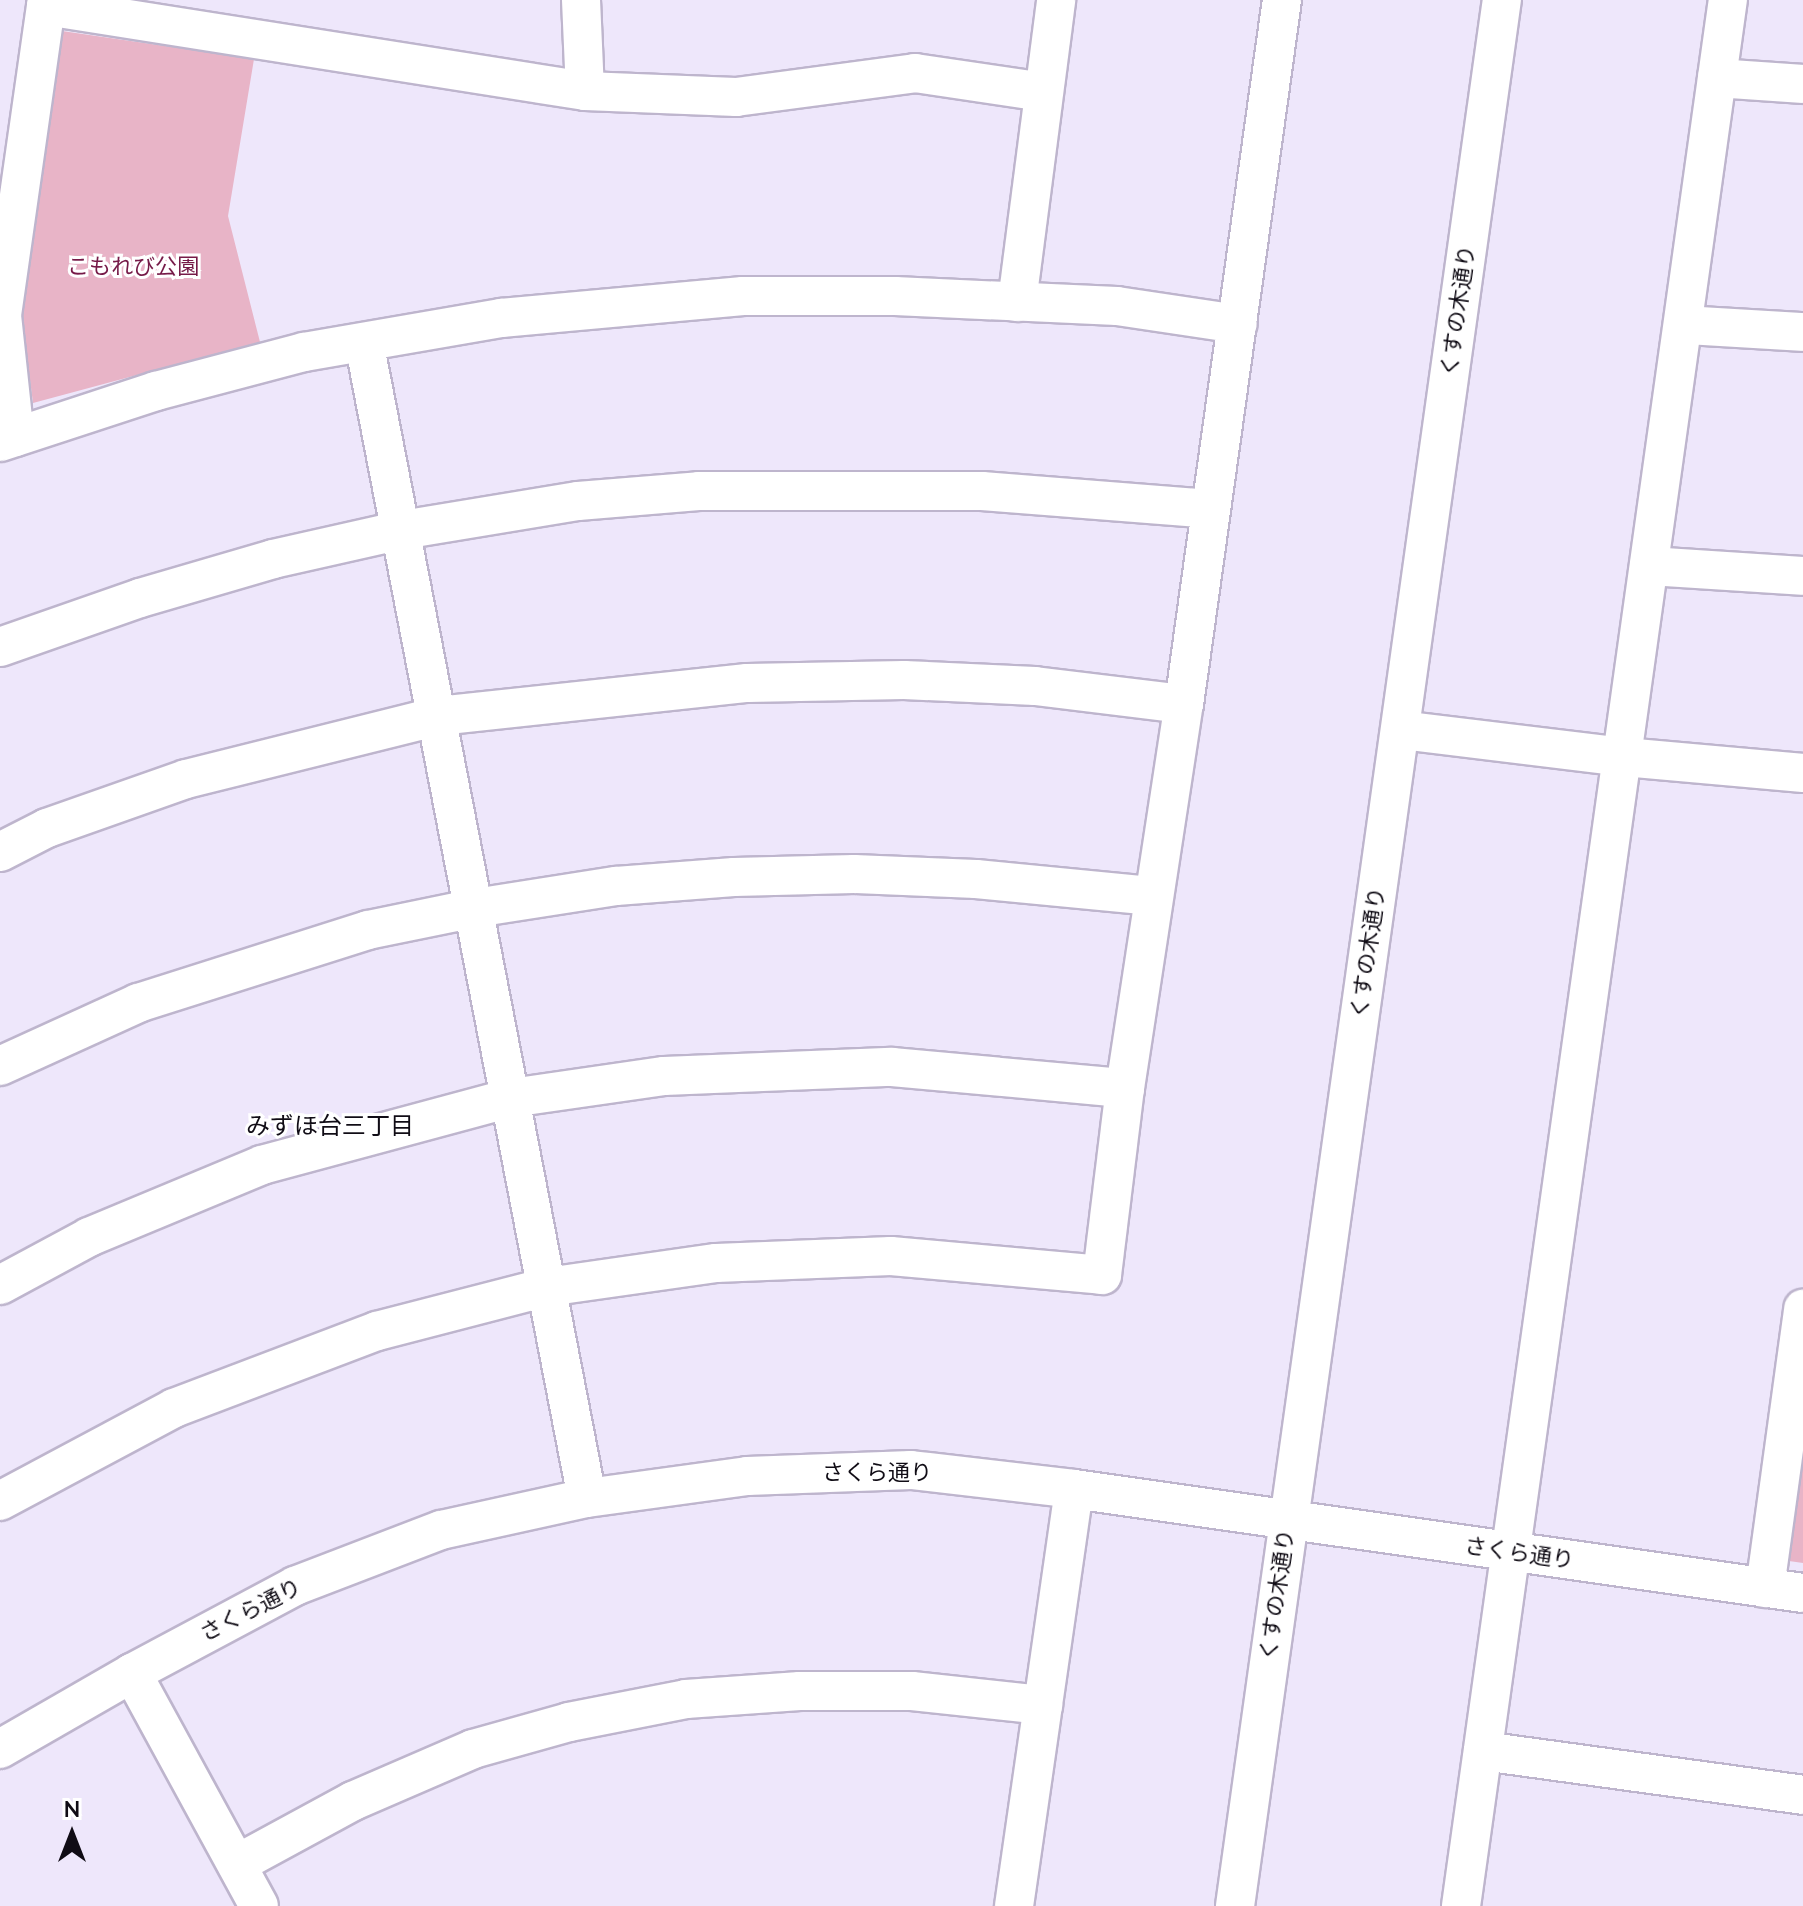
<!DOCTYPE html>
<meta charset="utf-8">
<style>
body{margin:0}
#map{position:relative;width:1803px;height:1906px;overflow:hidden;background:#eee7fb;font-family:"Nunito Sans","Noto Sans JP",sans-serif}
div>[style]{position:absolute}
.green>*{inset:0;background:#e8b4c7}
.roads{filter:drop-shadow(2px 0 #beb5cd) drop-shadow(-2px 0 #beb5cd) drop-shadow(0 2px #beb5cd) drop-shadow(0 -2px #beb5cd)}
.minor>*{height:38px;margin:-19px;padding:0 19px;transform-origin:19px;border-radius:19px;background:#fff}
span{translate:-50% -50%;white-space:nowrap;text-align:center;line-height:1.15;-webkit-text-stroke:6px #fff;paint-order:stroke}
.park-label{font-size:22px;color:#761a48}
.street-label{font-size:22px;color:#100c15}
.neighbourhood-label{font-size:24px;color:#100c15}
.north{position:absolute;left:32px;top:1794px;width:80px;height:80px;-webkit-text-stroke:6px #fff;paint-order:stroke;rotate:0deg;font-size:22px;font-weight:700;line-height:32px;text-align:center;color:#100c15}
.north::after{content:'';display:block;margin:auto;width:28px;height:36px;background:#100c15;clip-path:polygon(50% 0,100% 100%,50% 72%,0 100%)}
</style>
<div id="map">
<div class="green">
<i style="clip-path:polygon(62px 31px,254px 59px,228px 216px,260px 342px,33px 403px,21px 312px)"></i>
<i style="clip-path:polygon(1803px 1406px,1803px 1563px,1782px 1560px)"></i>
</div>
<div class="roads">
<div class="minor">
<i style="left:581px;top:0;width:91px;rotate:87.5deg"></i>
<i style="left:46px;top:6px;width:546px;rotate:8.96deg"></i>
<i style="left:585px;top:91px;width:151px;rotate:2.3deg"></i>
<i style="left:736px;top:97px;width:181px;rotate:-7.6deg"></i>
<i style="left:915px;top:73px;width:129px;rotate:8.4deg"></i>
<i style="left:1717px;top:78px;width:86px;rotate:4deg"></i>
<i style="left:1017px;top:302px;width:305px;rotate:-82.6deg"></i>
<i style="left:1685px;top:325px;width:118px;rotate:3.4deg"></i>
<i style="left:364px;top:342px;width:1177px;rotate:79.08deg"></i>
<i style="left:15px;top:437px;width:123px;rotate:-96.1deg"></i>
<i style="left:2px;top:315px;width:318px;rotate:-81.9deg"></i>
<i style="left:0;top:442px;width:164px;rotate:-18.1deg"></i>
<i style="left:156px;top:391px;width:153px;rotate:-14.8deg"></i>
<i style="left:304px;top:352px;width:200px;rotate:-9.8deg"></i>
<i style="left:501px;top:318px;width:243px;rotate:-5.2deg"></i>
<i style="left:743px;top:296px;width:152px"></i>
<i style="left:895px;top:296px;width:222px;rotate:2.6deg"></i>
<i style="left:1117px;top:306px;width:122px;rotate:8.5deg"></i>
<i style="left:1649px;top:566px;width:154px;rotate:3.7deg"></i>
<i style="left:0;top:647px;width:148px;rotate:-19.3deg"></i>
<i style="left:140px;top:598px;width:139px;rotate:-16.3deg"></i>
<i style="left:273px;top:559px;width:132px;rotate:-12.7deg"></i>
<i style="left:402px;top:530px;width:178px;rotate:-9.4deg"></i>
<i style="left:578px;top:501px;width:121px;rotate:-4.7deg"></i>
<i style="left:699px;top:491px;width:283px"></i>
<i style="left:982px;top:491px;width:229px;rotate:4.5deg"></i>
<i style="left:1401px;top:730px;width:225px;rotate:6.9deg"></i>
<i style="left:1624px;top:757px;width:180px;rotate:5.1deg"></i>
<i style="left:0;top:852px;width:53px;rotate:-27.1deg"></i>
<i style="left:47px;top:828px;width:147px;rotate:-19.4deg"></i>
<i style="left:186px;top:779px;width:260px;rotate:-14deg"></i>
<i style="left:438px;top:716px;width:311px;rotate:-6.1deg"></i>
<i style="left:747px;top:683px;width:157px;rotate:-1.1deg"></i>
<i style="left:904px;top:680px;width:131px;rotate:2.6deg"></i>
<i style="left:1035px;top:686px;width:150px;rotate:6.9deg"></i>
<i style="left:0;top:1066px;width:152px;rotate:-24.5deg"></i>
<i style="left:138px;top:1003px;width:241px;rotate:-17.6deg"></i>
<i style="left:368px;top:930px;width:109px;rotate:-11.6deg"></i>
<i style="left:475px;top:908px;width:143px;rotate:-8.9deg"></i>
<i style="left:616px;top:886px;width:118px;rotate:-4.4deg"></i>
<i style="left:734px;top:877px;width:120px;rotate:-1.4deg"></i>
<i style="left:854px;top:874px;width:122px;rotate:2.3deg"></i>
<i style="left:976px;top:879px;width:178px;rotate:5.5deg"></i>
<i style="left:0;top:1285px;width:101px;rotate:-28.3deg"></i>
<i style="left:89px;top:1237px;width:187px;rotate:-22.6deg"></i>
<i style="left:262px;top:1165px;width:258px;rotate:-15.1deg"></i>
<i style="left:511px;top:1098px;width:155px;rotate:-8.2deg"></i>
<i style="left:664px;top:1076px;width:228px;rotate:-2.3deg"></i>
<i style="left:892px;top:1067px;width:234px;rotate:5.2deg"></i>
<i style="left:0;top:1501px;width:197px;rotate:-28.1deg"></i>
<i style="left:174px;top:1408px;width:217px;rotate:-20.8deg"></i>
<i style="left:377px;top:1331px;width:176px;rotate:-14.5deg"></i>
<i style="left:547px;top:1287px;width:171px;rotate:-8.1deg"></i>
<i style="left:716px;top:1263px;width:175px;rotate:-2.3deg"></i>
<i style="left:891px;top:1256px;width:212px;rotate:5.1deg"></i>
<i style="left:1102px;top:1275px;width:188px;rotate:-83deg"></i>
<i style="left:1125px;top:1088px;width:389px;rotate:-81.3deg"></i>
<i style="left:1184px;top:704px;width:711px;rotate:-82.08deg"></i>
<i style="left:1765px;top:1588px;width:282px;rotate:-82.2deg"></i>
<i style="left:132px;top:1673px;width:265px;rotate:61.4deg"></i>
<i style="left:0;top:1749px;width:152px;rotate:-29.9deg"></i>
<i style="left:132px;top:1673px;width:185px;rotate:-28.1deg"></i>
<i style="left:295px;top:1586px;width:156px;rotate:-21deg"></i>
<i style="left:441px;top:1530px;width:149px;rotate:-12.4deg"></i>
<i style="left:587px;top:1498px;width:162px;rotate:-7.8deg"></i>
<i style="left:747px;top:1476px;width:164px;rotate:-2.1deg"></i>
<i style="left:911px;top:1470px;width:164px;rotate:6.6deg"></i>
<i style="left:1074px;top:1489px;width:736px;rotate:8.12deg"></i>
<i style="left:1483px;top:1751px;width:323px;rotate:7.8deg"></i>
<i style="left:237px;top:1864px;width:132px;rotate:-28.5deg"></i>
<i style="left:353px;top:1801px;width:131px;rotate:-23.4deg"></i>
<i style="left:473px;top:1749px;width:100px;rotate:-15.7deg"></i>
<i style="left:569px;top:1722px;width:119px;rotate:-11.1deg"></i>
<i style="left:686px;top:1699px;width:114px;rotate:-4deg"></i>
<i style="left:800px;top:1691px;width:112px"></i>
<i style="left:912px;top:1691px;width:132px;rotate:6.1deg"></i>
<i style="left:1014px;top:1906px;width:421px;rotate:-81.8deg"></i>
<i style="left:1235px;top:1906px;width:1925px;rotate:-82.03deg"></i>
<i style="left:1461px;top:1906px;width:1925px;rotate:-82.03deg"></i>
</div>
</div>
<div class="park-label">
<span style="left:133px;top:268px">こもれび公園</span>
</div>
<div class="street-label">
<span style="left:1459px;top:311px;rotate:-82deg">くすの木通り</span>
<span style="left:1369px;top:953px;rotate:-82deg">くすの木通り</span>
<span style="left:877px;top:1474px">さくら通り</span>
<span style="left:1519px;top:1554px;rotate:8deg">さくら通り</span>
<span style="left:1278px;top:1595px;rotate:-82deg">くすの木通り</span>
<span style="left:251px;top:1611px;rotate:-27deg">さくら通り</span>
</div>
<div class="neighbourhood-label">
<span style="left:330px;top:1127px">みずほ台三丁目</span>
</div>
<div class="north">N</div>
</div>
